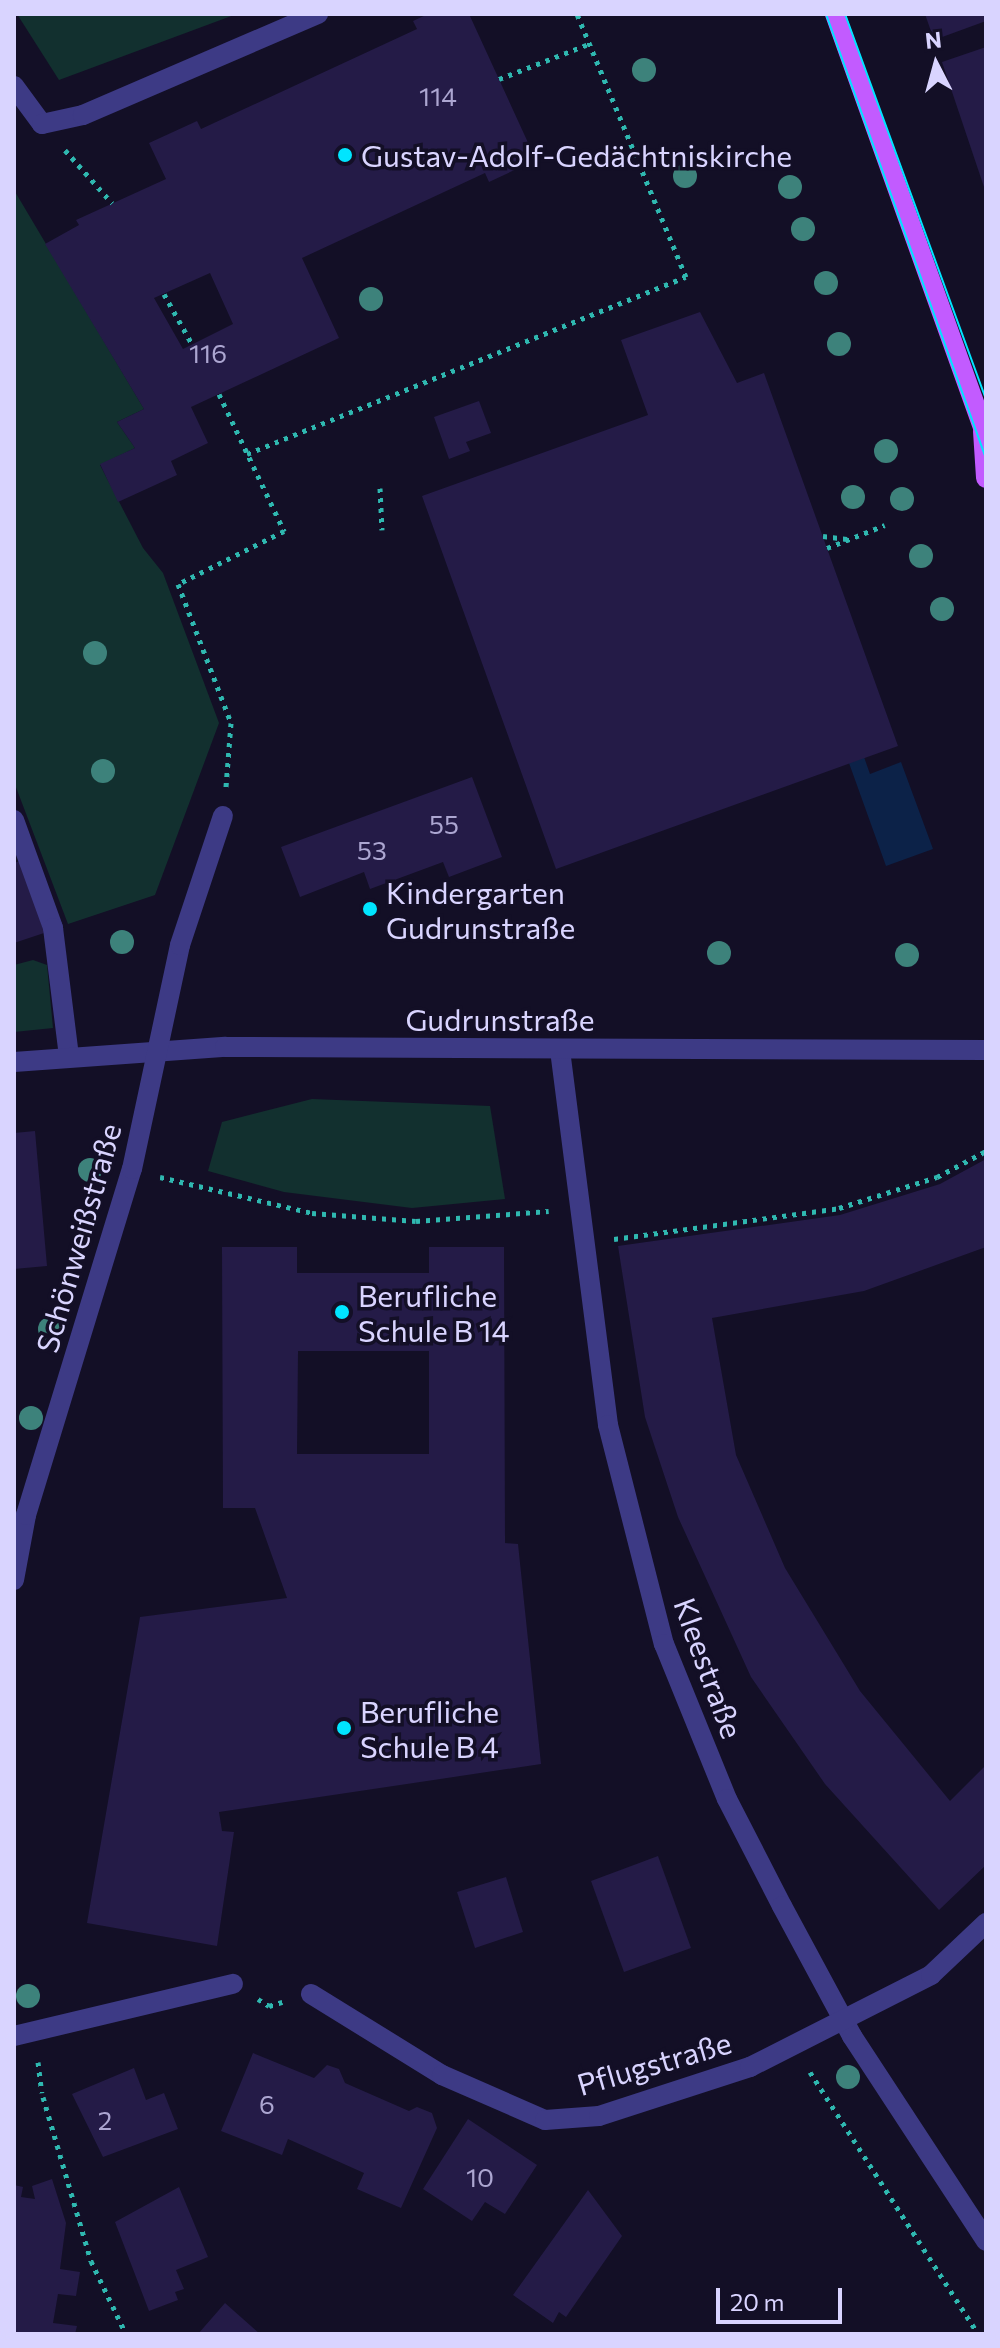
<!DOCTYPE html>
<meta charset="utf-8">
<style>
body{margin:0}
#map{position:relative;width:1000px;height:2348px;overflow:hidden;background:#130f26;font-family:Commissioner,sans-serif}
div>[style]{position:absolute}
.green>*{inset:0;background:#12302f}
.water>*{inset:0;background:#0c2248}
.building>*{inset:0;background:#241b47}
.path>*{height:5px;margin-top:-2.5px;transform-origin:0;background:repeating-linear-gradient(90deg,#2fb8b0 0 4px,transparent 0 10px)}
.minor>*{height:20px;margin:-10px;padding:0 10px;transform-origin:10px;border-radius:10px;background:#3d3a85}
.major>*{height:20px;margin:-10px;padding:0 10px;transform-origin:10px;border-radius:10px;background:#c25bff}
.tram>*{height:2px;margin:-1px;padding:0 1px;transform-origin:1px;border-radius:1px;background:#00e5ff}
.trees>*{width:24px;height:24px;margin:-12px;border-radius:50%;background:#3d827b}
.dots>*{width:22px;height:22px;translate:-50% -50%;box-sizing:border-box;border:4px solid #130f26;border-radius:50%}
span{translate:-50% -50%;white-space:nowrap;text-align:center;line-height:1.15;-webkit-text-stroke:7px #130f26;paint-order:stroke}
.number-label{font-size:26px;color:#aca6d1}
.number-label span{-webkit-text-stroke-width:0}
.poi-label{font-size:30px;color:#d9d4ff}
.left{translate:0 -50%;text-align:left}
.street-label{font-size:30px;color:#d9d4ff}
.frame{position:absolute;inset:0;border:16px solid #d9d4ff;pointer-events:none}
.north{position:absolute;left:896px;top:24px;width:80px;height:80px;-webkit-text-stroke:6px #130f26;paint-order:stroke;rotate:354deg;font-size:22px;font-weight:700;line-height:32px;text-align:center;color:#d9d4ff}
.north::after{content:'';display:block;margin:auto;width:28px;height:36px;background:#d9d4ff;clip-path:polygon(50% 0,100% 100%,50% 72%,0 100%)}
.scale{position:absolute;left:716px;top:2288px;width:126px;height:36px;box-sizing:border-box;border:4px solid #d9d4ff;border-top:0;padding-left:10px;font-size:24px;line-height:28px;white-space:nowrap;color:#d9d4ff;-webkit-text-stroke:6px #130f26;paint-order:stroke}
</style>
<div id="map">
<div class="green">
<i style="clip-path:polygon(17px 14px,233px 14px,234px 15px,59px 80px)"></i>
<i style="clip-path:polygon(14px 190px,144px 409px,117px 422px,135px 448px,100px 465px,143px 548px,163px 573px,219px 723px,155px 895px,68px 924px,14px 782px)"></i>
<i style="clip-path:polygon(33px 960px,47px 965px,53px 1028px,14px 1032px,14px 965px)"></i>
<i style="clip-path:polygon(312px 1099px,490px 1106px,505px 1199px,412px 1208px,284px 1192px,208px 1171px,222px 1122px)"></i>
</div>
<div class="water">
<i style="clip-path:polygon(864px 757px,870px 774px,901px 762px,933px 849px,886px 866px,849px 763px)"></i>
</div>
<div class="building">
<i style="clip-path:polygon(evenodd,428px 14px,469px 14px,536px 160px,489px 182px,485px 173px,302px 258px,339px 338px,191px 407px,208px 443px,171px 461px,177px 475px,118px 502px,100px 464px,135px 448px,117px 422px,144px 409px,45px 244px,79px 225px,76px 220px,166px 179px,149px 143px,197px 121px,201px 129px,417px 29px,413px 21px,428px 14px,210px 273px,233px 324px,183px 349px,154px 298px,210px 273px)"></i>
<i style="clip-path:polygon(925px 14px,986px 14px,986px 21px,934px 40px)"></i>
<i style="clip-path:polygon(986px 47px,986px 190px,985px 190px,942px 62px)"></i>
<i style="clip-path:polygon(700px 312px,737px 383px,764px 373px,898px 746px,556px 869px,422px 496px,648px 415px,621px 340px)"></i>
<i style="clip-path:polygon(479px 401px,491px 433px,466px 442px,470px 451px,449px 459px,434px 417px)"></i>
<i style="clip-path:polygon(472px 777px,502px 857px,449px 877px,443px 862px,370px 889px,364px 872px,300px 897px,281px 847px)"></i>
<i style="clip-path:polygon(23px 860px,44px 933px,14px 943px,14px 863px)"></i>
<i style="clip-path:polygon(35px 1131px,47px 1266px,14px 1269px,14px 1133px)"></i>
<i style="clip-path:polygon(986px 1159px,986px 1247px,864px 1291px,712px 1318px,736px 1455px,785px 1568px,860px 1691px,950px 1801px,986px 1765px,986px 1865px,939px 1910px,825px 1784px,751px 1677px,678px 1517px,645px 1417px,618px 1246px,840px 1215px,940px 1184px)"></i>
<i style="clip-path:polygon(evenodd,222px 1247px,297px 1247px,297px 1273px,429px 1273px,429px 1247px,504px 1247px,505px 1543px,518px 1544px,541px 1764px,219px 1812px,222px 1831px,234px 1832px,217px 1946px,87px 1923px,140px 1617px,287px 1598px,255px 1508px,223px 1508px,222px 1247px,298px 1351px,429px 1351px,429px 1454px,297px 1454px,298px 1351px)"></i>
<i style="clip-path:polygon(658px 1856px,691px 1948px,624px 1972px,591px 1881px)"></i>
<i style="clip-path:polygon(506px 1877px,523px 1932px,475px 1948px,457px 1892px)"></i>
<i style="clip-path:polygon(253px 2053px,314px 2078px,327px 2065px,339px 2069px,345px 2083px,409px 2111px,417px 2107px,432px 2113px,437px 2128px,401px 2208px,357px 2189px,364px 2173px,288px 2139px,282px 2155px,221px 2131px)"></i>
<i style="clip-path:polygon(134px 2068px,146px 2100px,164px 2093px,178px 2129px,103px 2157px,72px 2094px)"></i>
<i style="clip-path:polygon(468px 2119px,537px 2165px,505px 2214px,485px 2202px,472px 2221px,423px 2189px)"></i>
<i style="clip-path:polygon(52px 2179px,66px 2223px,60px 2269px,80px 2272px,76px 2296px,58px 2294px,53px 2323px,77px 2326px,75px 2334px,14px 2334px,14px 2185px,23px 2187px,21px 2197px,35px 2199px,32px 2186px)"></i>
<i style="clip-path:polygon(179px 2187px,208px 2257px,176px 2270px,184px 2289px,175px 2292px,178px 2300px,149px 2311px,115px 2222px)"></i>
<i style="clip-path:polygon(588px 2190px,622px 2236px,566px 2317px,559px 2312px,553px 2323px,513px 2295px)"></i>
<i style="clip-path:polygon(225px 2303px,260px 2334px,198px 2334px)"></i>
</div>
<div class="path">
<i style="left:499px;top:79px;width:97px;rotate:-21.3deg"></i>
<i style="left:65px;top:150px;width:71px;rotate:48.4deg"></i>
<i style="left:164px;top:294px;width:57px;rotate:60.8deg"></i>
<i style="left:219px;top:394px;width:152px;rotate:64.6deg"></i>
<i style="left:284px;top:531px;width:119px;rotate:153.4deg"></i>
<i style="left:178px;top:584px;width:149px;rotate:69.1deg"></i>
<i style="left:231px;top:723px;width:64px;rotate:94.5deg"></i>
<i style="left:247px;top:454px;width:473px;rotate:-22deg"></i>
<i style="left:686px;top:277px;width:285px;rotate:-112.5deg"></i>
<i style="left:380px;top:488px;width:42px;rotate:87.3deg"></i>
<i style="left:823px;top:536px;width:24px;rotate:7deg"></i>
<i style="left:827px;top:548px;width:62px;rotate:-21.6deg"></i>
<i style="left:160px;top:1177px;width:156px;rotate:13.3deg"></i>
<i style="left:312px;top:1213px;width:104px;rotate:4.4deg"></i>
<i style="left:416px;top:1221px;width:133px;rotate:-4.3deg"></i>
<i style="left:614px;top:1239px;width:227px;rotate:-7.8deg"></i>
<i style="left:839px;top:1208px;width:103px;rotate:-17.6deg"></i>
<i style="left:937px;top:1177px;width:55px;rotate:-28deg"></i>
<i style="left:258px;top:1999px;width:13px;rotate:32deg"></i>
<i style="left:269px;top:2006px;width:14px;rotate:-17deg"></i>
<i style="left:38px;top:2062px;width:31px;rotate:83deg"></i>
<i style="left:810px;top:2072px;width:311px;rotate:57.3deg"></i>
<i style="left:43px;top:2097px;width:171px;rotate:73.7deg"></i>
<i style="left:91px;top:2261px;width:81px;rotate:64.4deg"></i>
</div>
<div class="minor">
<i style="left:14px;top:86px;width:47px;rotate:53.6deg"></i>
<i style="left:42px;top:124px;width:42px;rotate:-12.4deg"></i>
<i style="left:83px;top:115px;width:256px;rotate:-23.3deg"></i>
<i style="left:14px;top:820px;width:115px;rotate:70.1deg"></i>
<i style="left:53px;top:928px;width:130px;rotate:82.9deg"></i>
<i style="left:560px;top:1050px;width:378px;rotate:82.7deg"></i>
<i style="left:608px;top:1425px;width:226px;rotate:75.7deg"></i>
<i style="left:664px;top:1644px;width:167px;rotate:67.9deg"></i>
<i style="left:727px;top:1799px;width:120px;rotate:62.8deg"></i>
<i style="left:782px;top:1906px;width:148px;rotate:61.7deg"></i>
<i style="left:852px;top:2036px;width:245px;rotate:56.8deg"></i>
<i style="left:14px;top:1062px;width:212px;rotate:-4.1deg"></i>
<i style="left:225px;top:1047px;width:761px;rotate:0.23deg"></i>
<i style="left:14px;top:1580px;width:66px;rotate:-79.5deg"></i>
<i style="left:26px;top:1515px;width:362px;rotate:-73deg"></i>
<i style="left:132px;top:1169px;width:229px;rotate:-77.9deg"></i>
<i style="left:180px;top:945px;width:136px;rotate:-71.6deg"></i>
<i style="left:311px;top:1994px;width:154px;rotate:31.7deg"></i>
<i style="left:442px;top:2075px;width:112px;rotate:23.6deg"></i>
<i style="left:545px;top:2120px;width:54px;rotate:-4.2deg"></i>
<i style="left:599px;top:2116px;width:159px;rotate:-18deg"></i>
<i style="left:750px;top:2067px;width:203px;rotate:-26.9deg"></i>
<i style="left:931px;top:1975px;width:76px;rotate:-43.4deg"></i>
<i style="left:14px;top:2036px;width:225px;rotate:-13.4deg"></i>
</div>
<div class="major">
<i style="left:835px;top:14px;width:448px;rotate:70.3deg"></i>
<i style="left:983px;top:431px;width:47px;rotate:86.3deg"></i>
</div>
<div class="tram">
<i style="left:826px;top:14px;width:473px;rotate:70.2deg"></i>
<i style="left:845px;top:14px;width:410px;rotate:69.9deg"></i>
</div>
<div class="trees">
<i style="left:644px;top:70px"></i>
<i style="left:685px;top:176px"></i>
<i style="left:790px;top:187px"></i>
<i style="left:803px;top:229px"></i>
<i style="left:826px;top:283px"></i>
<i style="left:371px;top:299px"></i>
<i style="left:839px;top:344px"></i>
<i style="left:886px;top:451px"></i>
<i style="left:853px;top:497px"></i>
<i style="left:902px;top:499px"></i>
<i style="left:921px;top:556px"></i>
<i style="left:942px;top:609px"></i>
<i style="left:95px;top:653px"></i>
<i style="left:103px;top:771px"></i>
<i style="left:122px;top:942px"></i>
<i style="left:719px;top:953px"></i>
<i style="left:907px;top:955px"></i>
<i style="left:90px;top:1170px"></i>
<i style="left:50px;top:1329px"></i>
<i style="left:31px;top:1418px"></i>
<i style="left:28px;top:1996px"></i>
<i style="left:848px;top:2077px"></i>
</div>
<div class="dots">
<i style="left:345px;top:155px;background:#00e5ff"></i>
<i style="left:370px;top:909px;background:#00e5ff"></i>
<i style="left:342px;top:1312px;background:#00e5ff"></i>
<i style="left:344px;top:1728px;background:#00e5ff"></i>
</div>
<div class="number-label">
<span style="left:438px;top:96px">114</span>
<span style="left:208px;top:353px">116</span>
<span style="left:444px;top:824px">55</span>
<span style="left:372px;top:850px">53</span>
<span style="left:267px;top:2104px">6</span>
<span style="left:105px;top:2120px">2</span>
<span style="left:480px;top:2177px">10</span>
</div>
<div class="poi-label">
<span class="left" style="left:361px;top:155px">Gustav-Adolf-Gedächtniskirche</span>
<span class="left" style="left:386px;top:909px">Kindergarten<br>Gudrunstraße</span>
<span class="left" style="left:358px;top:1312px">Berufliche<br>Schule B 14</span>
<span class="left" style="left:360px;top:1728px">Berufliche<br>Schule B 4</span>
</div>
<div class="street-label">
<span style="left:500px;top:1019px">Gudrunstraße</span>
<span style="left:78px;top:1238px;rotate:-74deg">Schönweißstraße</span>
<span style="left:709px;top:1668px;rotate:70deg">Kleestraße</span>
<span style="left:654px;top:2063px;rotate:-16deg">Pflugstraße</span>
</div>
<div class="frame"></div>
<div class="north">N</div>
<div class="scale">20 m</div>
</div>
